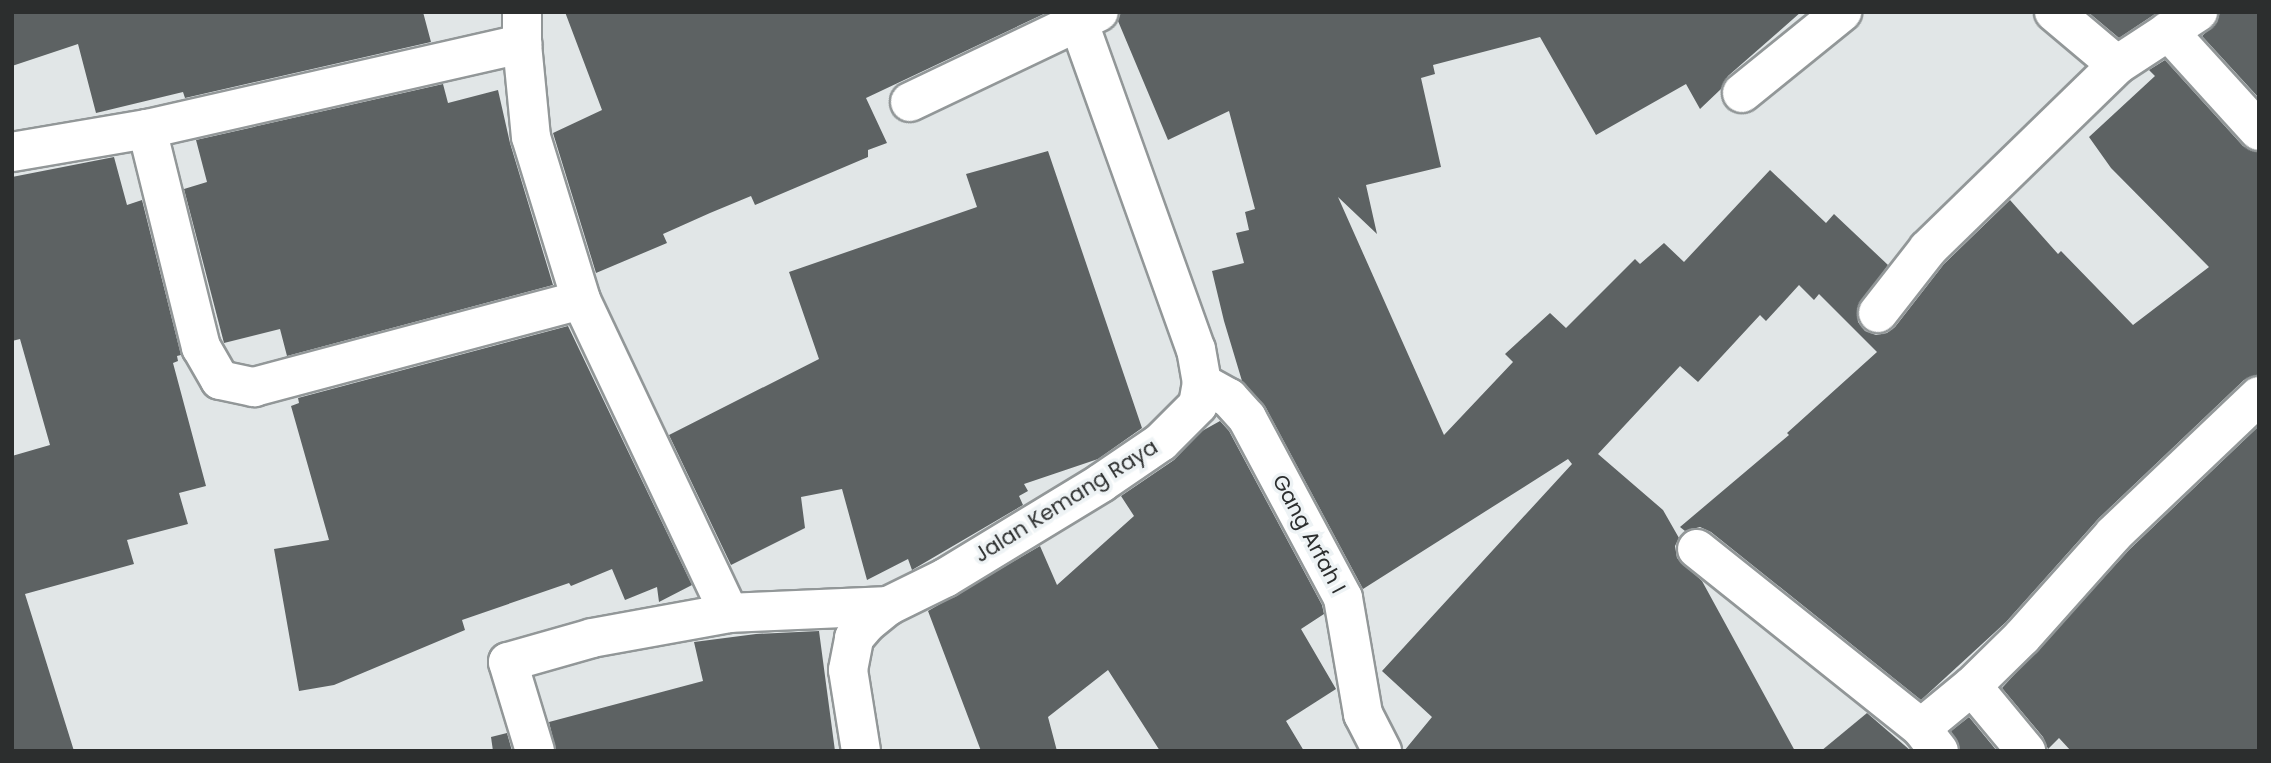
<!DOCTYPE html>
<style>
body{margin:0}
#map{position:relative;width:2271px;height:763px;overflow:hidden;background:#e1e6e7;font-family:Poppins,sans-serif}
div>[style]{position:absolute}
.building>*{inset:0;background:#5d6263}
.roads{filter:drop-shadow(2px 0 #929798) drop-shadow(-2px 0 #929798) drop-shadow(0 2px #929798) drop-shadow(0 -2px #929798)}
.minor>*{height:38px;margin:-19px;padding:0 19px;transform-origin:19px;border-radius:19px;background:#fff}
span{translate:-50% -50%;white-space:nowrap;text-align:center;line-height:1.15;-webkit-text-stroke:7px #eef3f5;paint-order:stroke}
.street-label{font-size:21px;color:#2c2e2e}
.frame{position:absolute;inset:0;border:14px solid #2c2e2e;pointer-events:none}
</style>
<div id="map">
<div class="building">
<i style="clip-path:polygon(12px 12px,423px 12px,431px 42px,185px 98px,183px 92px,96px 113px,78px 44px,12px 66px)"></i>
<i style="clip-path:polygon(565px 12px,1048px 12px,866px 98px,887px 143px,868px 150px,868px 157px,755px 205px,751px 196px,710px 213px,663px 234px,667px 243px,596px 273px,553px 133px,602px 110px)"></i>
<i style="clip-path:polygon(1121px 12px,1801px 12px,1728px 76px,1721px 89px,1700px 109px,1686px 84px,1596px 135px,1540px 37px,1433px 65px,1435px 74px,1421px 78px,1441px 167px,1366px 185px,1377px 234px,1338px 197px,1444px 435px,1513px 362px,1505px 354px,1550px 313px,1566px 328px,1635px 259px,1640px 264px,1664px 243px,1684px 262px,1770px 170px,1826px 223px,1834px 214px,1888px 265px,1857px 309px,1858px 322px,1865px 331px,1876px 335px,1887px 333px,1895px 327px,1944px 264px,2010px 200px,2058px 254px,2061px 251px,2133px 325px,2209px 267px,2111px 168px,2089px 137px,2155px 76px,2149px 70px,2165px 60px,2243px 146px,2259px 152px,2259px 375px,2244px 380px,2099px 518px,2006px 622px,1921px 700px,1711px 532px,1700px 527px,1685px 531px,1680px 527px,1789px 435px,1787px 433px,1877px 352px,1819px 294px,1814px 300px,1799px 285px,1766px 321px,1760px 315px,1698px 382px,1680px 366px,1598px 454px,1663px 510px,1679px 538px,1675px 546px,1677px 558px,1702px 581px,1795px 751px,1404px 751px,1432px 717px,1382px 671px,1572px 464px,1568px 459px,1363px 589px,1266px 408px,1242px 381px,1224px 321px,1212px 271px,1244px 263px,1236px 233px,1249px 230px,1245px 212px,1255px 209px,1229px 111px,1168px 140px,1118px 21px)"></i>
<i style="clip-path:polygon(2088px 12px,2158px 12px,2119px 38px)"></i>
<i style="clip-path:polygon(2220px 12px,2259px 12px,2259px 98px,2202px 36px,2217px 22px)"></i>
<i style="clip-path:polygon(443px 84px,448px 103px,498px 90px,510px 143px,553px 285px,287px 356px,280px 329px,224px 343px,184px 189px,207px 182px,196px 140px)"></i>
<i style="clip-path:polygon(1048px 151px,1142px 428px,1098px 459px,1024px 484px,1028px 491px,1019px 496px,1023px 505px,912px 570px,908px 559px,867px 580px,842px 489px,801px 497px,805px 528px,731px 565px,669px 435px,819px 359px,789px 272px,977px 207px,966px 174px)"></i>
<i style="clip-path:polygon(114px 157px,127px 205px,142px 200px,181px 355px,177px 356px,178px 361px,173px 363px,206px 486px,179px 493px,188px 524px,127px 540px,134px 564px,25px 594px,74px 751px,12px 751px,12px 456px,50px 445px,20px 339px,12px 341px,12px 177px)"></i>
<i style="clip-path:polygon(568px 326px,692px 585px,659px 602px,657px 587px,625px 600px,612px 569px,571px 586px,569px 583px,462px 620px,465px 630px,334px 685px,299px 691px,274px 549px,329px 540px,291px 406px,299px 403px,298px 398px)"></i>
<i style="clip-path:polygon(1220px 421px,1229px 431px,1322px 605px,1324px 614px,1301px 629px,1336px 689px,1286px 721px,1304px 751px,1160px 751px,1108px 670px,1048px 717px,1057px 751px,981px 751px,928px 611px,1040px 546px,1057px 585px,1134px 516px,1121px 496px,1174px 460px,1202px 431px)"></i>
<i style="clip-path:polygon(2259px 426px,2259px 751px,2071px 751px,2059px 738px,2048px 749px,2043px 737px,2002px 688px,2130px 549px)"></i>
<i style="clip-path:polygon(819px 631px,835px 751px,556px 751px,549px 722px,703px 681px,694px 642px,756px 634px)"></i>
<i style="clip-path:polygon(1867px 713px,1911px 751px,1821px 751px)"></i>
<i style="clip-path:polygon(1969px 717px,1997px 751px,1960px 751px,1951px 731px)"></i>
<i style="clip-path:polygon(507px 733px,512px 751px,493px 751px,491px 737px)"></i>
</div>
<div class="roads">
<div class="minor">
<i style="left:522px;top:12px;width:32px;rotate:90deg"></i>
<i style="left:522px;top:44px;width:93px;rotate:84.5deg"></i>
<i style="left:531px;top:137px;width:170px;rotate:72.9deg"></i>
<i style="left:581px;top:300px;width:346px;rotate:64.7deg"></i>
<i style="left:729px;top:613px;width:159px;rotate:-2.5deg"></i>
<i style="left:2054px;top:12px;width:82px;rotate:40.1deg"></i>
<i style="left:2168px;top:31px;width:135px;rotate:47.7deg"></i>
<i style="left:1742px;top:93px;width:129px;rotate:-39deg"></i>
<i style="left:910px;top:102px;width:209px;rotate:-25.5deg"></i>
<i style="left:147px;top:129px;width:225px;rotate:76.1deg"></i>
<i style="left:201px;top:347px;width:38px;rotate:60deg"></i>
<i style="left:220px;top:380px;width:35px;rotate:12deg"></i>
<i style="left:254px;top:387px;width:338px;rotate:-14.9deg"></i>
<i style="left:12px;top:152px;width:137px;rotate:-9.7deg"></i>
<i style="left:147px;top:129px;width:385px;rotate:-12.8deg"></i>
<i style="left:1878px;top:313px;width:81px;rotate:-52deg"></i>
<i style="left:1928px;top:249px;width:264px;rotate:-44.2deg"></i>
<i style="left:2117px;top:65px;width:97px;rotate:-33.2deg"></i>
<i style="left:1202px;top:383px;width:31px;rotate:29deg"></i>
<i style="left:1229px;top:398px;width:27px;rotate:48deg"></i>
<i style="left:1247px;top:418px;width:204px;rotate:61.9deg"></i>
<i style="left:1343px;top:598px;width:118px;rotate:80.2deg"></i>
<i style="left:1363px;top:714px;width:42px;rotate:62.8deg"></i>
<i style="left:1697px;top:549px;width:287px;rotate:38.6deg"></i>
<i style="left:1921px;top:728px;width:29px;rotate:52deg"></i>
<i style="left:1972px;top:686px;width:85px;rotate:50.3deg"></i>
<i style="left:1921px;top:728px;width:66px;rotate:-39.5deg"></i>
<i style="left:1972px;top:686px;width:70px;rotate:-44.4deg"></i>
<i style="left:2022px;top:637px;width:138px;rotate:-48.2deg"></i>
<i style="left:2114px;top:534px;width:200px;rotate:-43.6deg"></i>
<i style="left:535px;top:751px;width:93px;rotate:-106.9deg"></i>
<i style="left:508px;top:662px;width:87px;rotate:-15.9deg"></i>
<i style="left:592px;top:638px;width:139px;rotate:-10.3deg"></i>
<i style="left:861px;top:751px;width:82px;rotate:-99.1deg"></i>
<i style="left:848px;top:670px;width:33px;rotate:-79deg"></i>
<i style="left:854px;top:638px;width:20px;rotate:-49deg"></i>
<i style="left:867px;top:623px;width:27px;rotate:-39deg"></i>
<i style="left:888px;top:606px;width:64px;rotate:-26.2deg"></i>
<i style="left:945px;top:578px;width:183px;rotate:-31.3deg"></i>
<i style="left:1101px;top:483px;width:73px;rotate:-34.3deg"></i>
<i style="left:1161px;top:442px;width:52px;rotate:-45deg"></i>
<i style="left:1198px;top:405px;width:22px;rotate:-80deg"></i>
<i style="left:1202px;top:383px;width:34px;rotate:-100deg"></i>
<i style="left:1196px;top:350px;width:359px;rotate:-109.7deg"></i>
</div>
</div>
<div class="street-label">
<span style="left:1066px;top:501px;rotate:-32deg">Jalan Kemang Raya</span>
<span style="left:1309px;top:534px;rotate:62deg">Gang Arfah I</span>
</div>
<div class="frame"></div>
</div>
